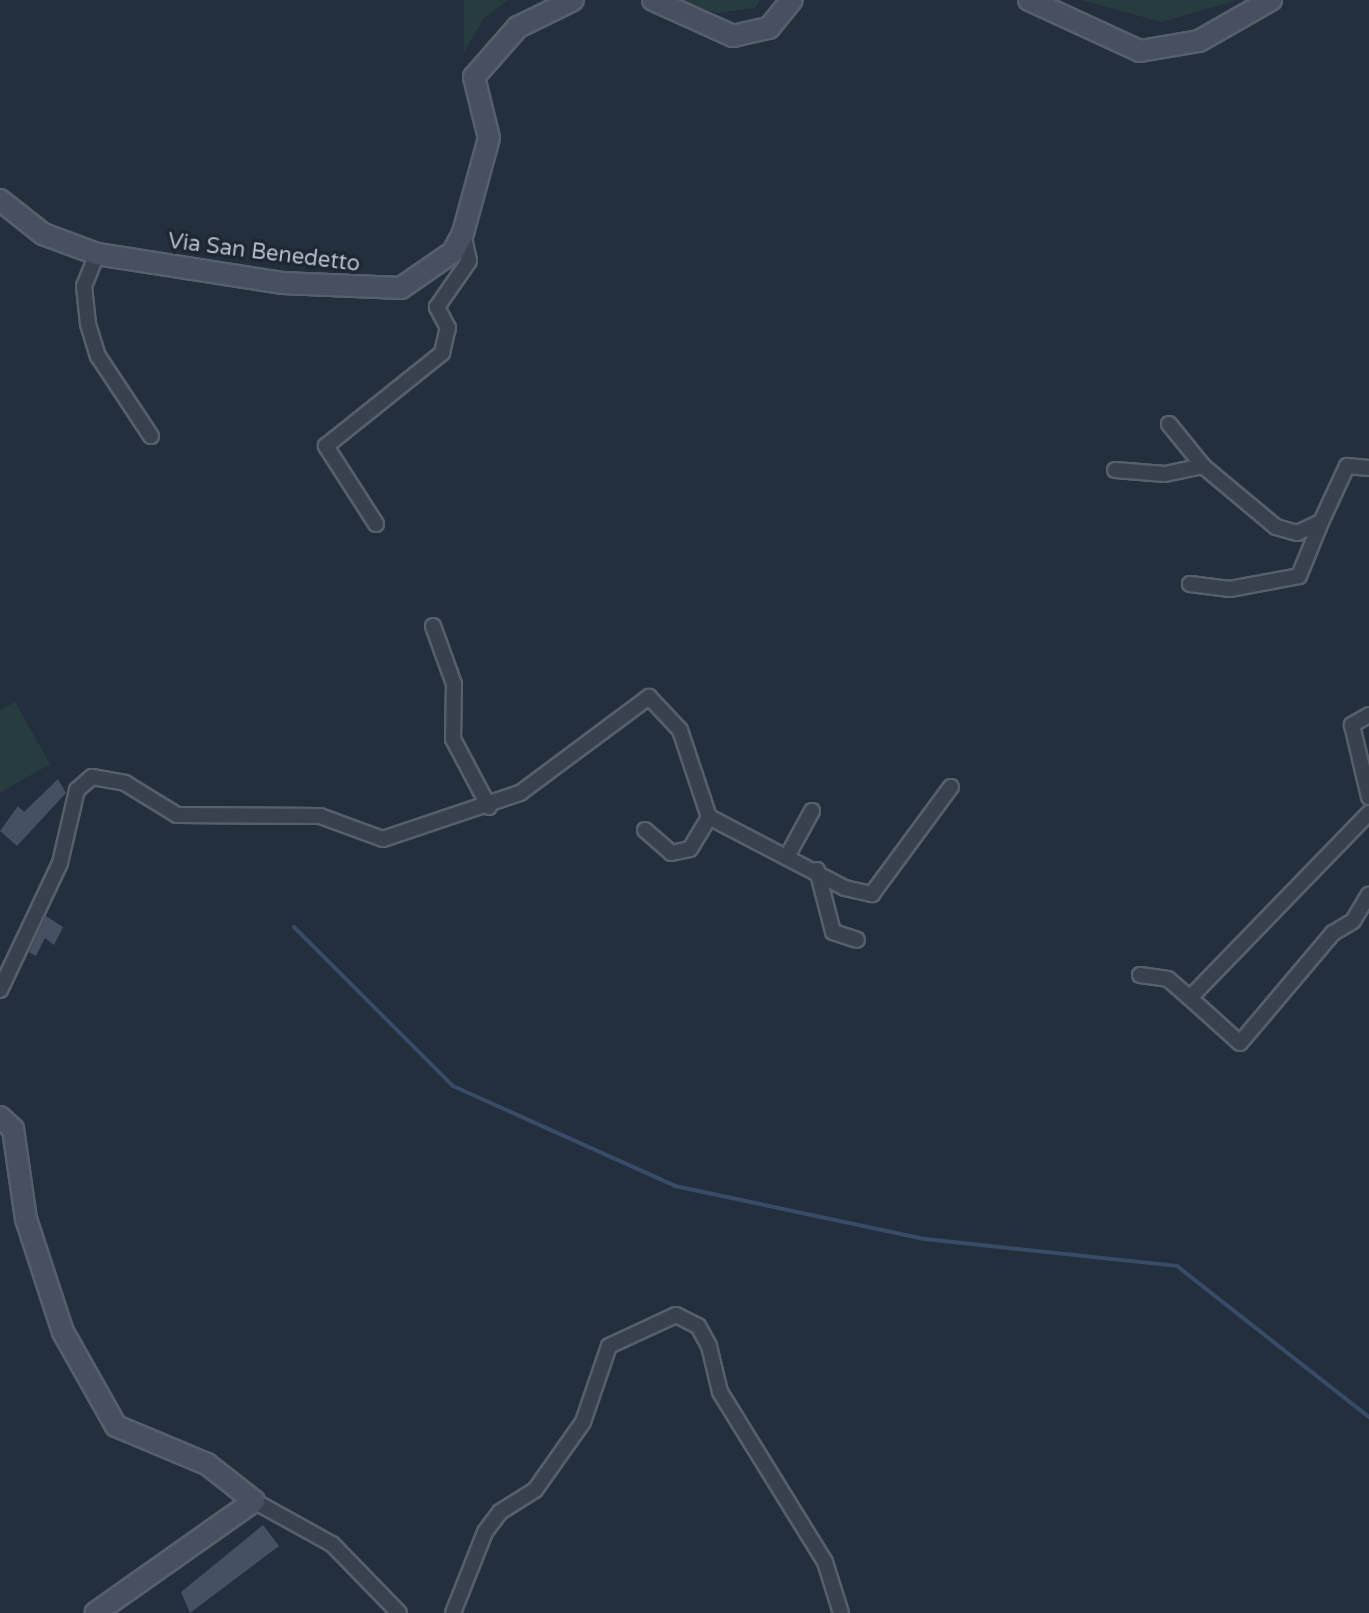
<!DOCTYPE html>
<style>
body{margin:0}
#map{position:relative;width:1369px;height:1613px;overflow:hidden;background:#242f3e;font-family:"Varela Round",sans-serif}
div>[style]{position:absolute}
.green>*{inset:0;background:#263c3f}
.stream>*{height:4px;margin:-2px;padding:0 2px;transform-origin:2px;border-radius:2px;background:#394c67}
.building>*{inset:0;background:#455162}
.roads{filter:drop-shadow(2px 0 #565f6c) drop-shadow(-2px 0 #565f6c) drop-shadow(0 2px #565f6c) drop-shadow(0 -2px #565f6c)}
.street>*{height:14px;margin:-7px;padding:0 7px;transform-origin:7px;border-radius:7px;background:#38414e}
.secondary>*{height:20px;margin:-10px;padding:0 10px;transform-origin:10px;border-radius:10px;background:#465061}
span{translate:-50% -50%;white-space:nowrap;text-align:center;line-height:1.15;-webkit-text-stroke:7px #1d2633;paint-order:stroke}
.street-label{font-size:22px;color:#b4bcc9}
</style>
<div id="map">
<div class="green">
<i style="clip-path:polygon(464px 0,508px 0,484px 18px,464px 52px)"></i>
<i style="clip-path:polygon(681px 0,760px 0,755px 8px,716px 13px)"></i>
<i style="clip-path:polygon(1082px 0,1238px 0,1161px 22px)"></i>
<i style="clip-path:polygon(15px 702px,50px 764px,0 793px,0 710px)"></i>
</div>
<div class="stream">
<i style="left:294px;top:927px;width:225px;rotate:45deg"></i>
<i style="left:453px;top:1086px;width:243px;rotate:24.2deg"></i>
<i style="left:675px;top:1186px;width:256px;rotate:12deg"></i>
<i style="left:925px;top:1239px;width:253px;rotate:6.1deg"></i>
<i style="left:1177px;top:1266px;width:244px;rotate:38.2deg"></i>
</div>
<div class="building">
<i style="clip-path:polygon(58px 779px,66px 793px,17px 846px,0 831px,18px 806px,24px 812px)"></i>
<i style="clip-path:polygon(46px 916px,63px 927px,54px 945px,45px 938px,36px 956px,29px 952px)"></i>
<i style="clip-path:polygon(263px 1525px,279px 1546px,190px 1613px,181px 1592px)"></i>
</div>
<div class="roads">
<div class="street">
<i style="left:97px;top:254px;width:35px;rotate:112deg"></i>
<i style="left:84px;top:286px;width:38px;rotate:84deg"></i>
<i style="left:88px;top:324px;width:34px;rotate:73deg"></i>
<i style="left:98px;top:356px;width:96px;rotate:56.5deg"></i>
<i style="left:1169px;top:424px;width:54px;rotate:51deg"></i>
<i style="left:1203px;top:466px;width:95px;rotate:39.9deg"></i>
<i style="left:1276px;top:527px;width:22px;rotate:16deg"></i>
<i style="left:1297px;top:533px;width:26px;rotate:-25deg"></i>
<i style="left:1321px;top:522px;width:62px;rotate:-65.1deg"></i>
<i style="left:1347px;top:466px;width:22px;rotate:5deg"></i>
<i style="left:1115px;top:470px;width:50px;rotate:4.6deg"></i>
<i style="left:1165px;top:474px;width:39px;rotate:-12deg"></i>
<i style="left:376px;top:524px;width:93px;rotate:-122.7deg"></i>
<i style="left:326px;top:446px;width:149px;rotate:-38.7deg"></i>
<i style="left:442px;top:353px;width:26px;rotate:-77deg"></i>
<i style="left:448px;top:328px;width:24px;rotate:-118deg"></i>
<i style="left:437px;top:307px;width:56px;rotate:-55.2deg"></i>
<i style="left:469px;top:261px;width:29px;rotate:-102deg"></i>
<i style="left:1190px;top:584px;width:40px;rotate:7.1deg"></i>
<i style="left:1230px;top:589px;width:70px;rotate:-10.7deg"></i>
<i style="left:1299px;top:576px;width:58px;rotate:-67.8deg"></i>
<i style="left:433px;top:626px;width:62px;rotate:70.1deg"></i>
<i style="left:454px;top:684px;width:55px;rotate:91deg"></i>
<i style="left:453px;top:739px;width:77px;rotate:62.1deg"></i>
<i style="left:1369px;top:715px;width:20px;rotate:150deg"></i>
<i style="left:1352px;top:725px;width:74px;rotate:76.7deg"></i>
<i style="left:1369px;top:813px;width:257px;rotate:134.1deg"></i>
<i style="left:1190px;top:998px;width:67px;rotate:42deg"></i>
<i style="left:1240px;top:1043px;width:144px;rotate:-49.8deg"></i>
<i style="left:1333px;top:933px;width:23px;rotate:-31deg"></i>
<i style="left:1353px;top:921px;width:31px;rotate:-59deg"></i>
<i style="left:645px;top:830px;width:35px;rotate:41deg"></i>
<i style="left:671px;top:853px;width:19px;rotate:-12deg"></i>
<i style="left:690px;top:849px;width:37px;rotate:-59deg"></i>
<i style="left:789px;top:853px;width:48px;rotate:-61.3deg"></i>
<i style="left:817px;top:870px;width:64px;rotate:75.5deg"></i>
<i style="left:833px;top:932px;width:25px;rotate:18deg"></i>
<i style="left:1140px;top:975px;width:28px;rotate:8deg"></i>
<i style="left:1168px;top:979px;width:29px;rotate:41deg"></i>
<i style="left:0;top:990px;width:140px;rotate:-64.7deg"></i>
<i style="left:60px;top:863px;width:75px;rotate:-76.9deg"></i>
<i style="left:77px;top:790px;width:20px;rotate:-41deg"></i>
<i style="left:92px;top:777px;width:34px;rotate:10deg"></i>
<i style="left:125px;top:783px;width:61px;rotate:31.6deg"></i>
<i style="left:177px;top:815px;width:143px;rotate:0.4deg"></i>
<i style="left:320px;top:816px;width:67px;rotate:20.1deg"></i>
<i style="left:383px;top:839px;width:145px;rotate:-18.6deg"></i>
<i style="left:520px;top:793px;width:161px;rotate:-36.7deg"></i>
<i style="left:649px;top:697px;width:45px;rotate:46.8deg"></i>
<i style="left:680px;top:730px;width:92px;rotate:71.6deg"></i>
<i style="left:709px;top:817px;width:153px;rotate:27.6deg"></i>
<i style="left:845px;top:888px;width:28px;rotate:13deg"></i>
<i style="left:872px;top:894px;width:133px;rotate:-53.6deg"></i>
<i style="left:254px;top:1501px;width:89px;rotate:28.9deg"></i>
<i style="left:332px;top:1544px;width:96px;rotate:45.8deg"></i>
<i style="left:453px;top:1613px;width:87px;rotate:-68.4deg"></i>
<i style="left:485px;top:1532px;width:25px;rotate:-53deg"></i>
<i style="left:500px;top:1512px;width:41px;rotate:-32.2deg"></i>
<i style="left:535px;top:1490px;width:83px;rotate:-54.8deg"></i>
<i style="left:583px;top:1422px;width:80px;rotate:-71.1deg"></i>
<i style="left:609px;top:1346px;width:74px;rotate:-24.8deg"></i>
<i style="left:676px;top:1315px;width:25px;rotate:27deg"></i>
<i style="left:698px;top:1326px;width:23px;rotate:61deg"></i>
<i style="left:709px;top:1346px;width:47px;rotate:76.6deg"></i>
<i style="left:720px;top:1392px;width:200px;rotate:58.3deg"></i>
<i style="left:825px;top:1562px;width:53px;rotate:72.6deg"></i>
</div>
<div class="secondary">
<i style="left:653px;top:0;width:88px;rotate:24.2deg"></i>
<i style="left:733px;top:36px;width:37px;rotate:-13deg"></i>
<i style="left:769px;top:28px;width:36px;rotate:-51deg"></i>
<i style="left:1029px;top:0;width:122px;rotate:24.7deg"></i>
<i style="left:1140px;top:51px;width:60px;rotate:-9.6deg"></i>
<i style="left:1199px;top:41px;width:83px;rotate:-29.7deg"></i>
<i style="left:0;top:200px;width:55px;rotate:38.3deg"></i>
<i style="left:43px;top:234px;width:58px;rotate:20.3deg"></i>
<i style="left:97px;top:254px;width:187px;rotate:8.9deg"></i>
<i style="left:282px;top:283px;width:119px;rotate:2.4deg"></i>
<i style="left:401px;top:288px;width:63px;rotate:-34.7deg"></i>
<i style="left:453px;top:252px;width:21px;rotate:-62deg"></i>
<i style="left:463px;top:233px;width:98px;rotate:-74.7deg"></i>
<i style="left:489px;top:138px;width:63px;rotate:-103.8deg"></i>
<i style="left:474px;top:77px;width:67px;rotate:-48.7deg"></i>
<i style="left:518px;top:27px;width:61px;rotate:-26.1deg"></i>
<i style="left:0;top:1117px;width:18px;rotate:43deg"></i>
<i style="left:13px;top:1129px;width:91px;rotate:81.8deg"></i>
<i style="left:26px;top:1219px;width:119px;rotate:71.9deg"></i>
<i style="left:63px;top:1332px;width:108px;rotate:60.6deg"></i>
<i style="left:116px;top:1426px;width:99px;rotate:22.7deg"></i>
<i style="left:207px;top:1464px;width:60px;rotate:38.2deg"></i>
<i style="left:254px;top:1501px;width:194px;rotate:144.8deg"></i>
</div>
</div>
<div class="street-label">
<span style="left:264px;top:253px;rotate:7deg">Via San Benedetto</span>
</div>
</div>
